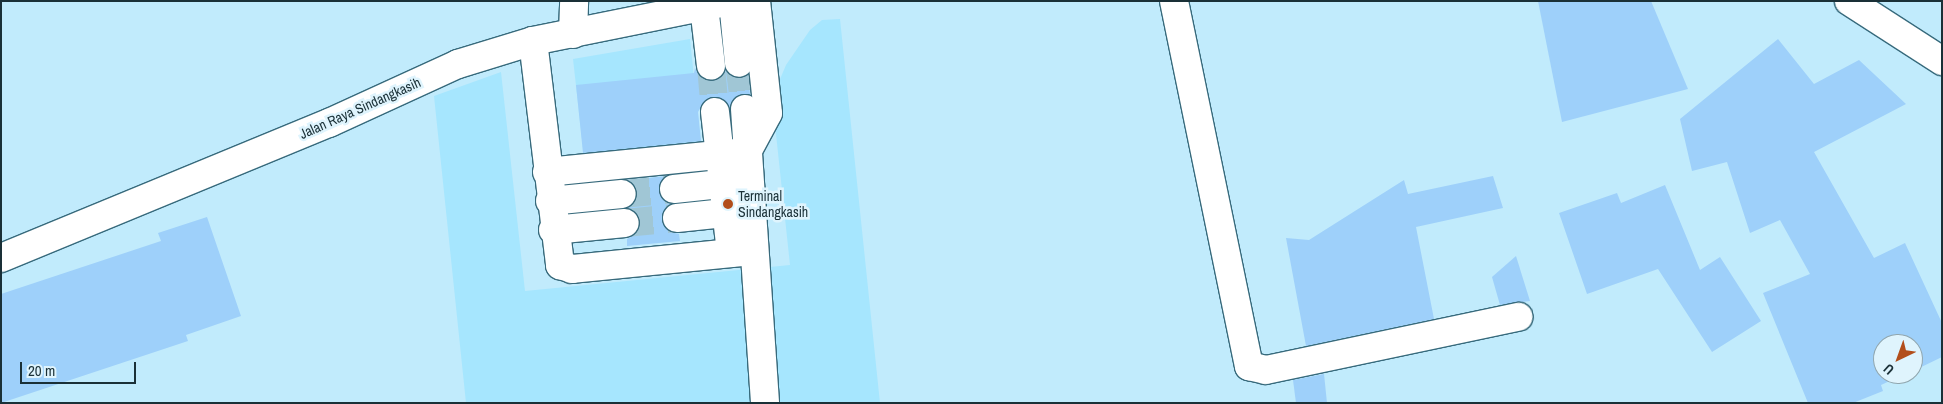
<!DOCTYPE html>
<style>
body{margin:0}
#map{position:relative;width:1943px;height:404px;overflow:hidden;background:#c1ebfc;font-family:"Archivo Narrow",sans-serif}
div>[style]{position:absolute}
.built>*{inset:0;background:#a6e6fe}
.building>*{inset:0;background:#9ed0fa}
.minor-tunnel>*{height:28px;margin-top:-14px;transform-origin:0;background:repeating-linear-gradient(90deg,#a0c6d5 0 28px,transparent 0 42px)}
.roads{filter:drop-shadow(1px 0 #376a7c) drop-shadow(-1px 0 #376a7c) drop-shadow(0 1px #376a7c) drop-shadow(0 -1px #376a7c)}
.minor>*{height:28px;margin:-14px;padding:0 14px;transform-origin:14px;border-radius:14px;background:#fff}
.major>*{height:28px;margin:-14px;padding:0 14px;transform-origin:14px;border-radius:14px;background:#fff}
.dots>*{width:14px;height:14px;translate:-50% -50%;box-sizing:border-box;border:2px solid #dff4fd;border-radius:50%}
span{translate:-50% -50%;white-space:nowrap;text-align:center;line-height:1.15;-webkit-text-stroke:5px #dff4fd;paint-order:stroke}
.street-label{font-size:14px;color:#1a3037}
.poi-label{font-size:14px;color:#1a3037}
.left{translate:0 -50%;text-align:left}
.frame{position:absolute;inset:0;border:2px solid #1a3037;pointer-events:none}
.north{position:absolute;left:1873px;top:334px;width:50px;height:50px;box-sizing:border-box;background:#dff4fd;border:1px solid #90a6ae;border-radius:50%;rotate:222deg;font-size:14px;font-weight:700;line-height:20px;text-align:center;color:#1a3037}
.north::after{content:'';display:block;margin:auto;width:18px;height:22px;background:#b24e1b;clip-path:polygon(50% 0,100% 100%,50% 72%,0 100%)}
.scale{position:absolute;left:20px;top:362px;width:116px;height:22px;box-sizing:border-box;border:2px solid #1a3037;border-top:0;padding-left:6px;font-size:15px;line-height:18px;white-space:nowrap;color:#1a3037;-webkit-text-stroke:4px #dff4fd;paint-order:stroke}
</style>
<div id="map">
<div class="built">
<i style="clip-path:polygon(840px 19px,880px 403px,466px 403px,434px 96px,501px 72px,525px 291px,790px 265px,773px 106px,775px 91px,786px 65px,810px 30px,822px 20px)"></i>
<i style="clip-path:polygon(690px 39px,701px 145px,584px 157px,573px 59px)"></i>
</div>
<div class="building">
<i style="clip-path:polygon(1538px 1px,1651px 1px,1688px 89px,1562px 122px)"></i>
<i style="clip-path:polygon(1778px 39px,1814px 84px,1859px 60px,1906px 104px,1814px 152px,1874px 258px,1905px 243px,1942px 323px,1942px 357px,1913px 371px,1913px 344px,1883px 344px,1883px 374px,1905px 374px,1881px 385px,1883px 391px,1853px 403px,1808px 403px,1763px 293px,1810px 274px,1780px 220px,1750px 233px,1727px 162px,1692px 171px,1680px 119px)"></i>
<i style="clip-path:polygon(695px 68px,699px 76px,712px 82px,726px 71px,733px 77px,748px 76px,750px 95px,737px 96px,730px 108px,721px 98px,705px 100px,698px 112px,701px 141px,583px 153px,576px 85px,694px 73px)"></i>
<i style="clip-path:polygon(666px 176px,659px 191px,671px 204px,662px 220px,670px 232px,679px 234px,680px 241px,627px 246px,627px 239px,634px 235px,641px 222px,628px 208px,638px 193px,628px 180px)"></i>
<i style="clip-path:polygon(1493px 176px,1503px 208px,1416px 227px,1434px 319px,1306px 346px,1286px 238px,1309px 240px,1404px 180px,1408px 194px)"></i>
<i style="clip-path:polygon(1665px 185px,1700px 270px,1720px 257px,1761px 321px,1712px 352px,1658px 269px,1587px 294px,1559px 213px,1617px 193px,1621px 203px)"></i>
<i style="clip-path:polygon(207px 217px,241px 316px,186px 335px,188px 341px,1px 403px,1px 294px,161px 241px,158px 233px)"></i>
<i style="clip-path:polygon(1516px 256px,1530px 301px,1500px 305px,1492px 277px)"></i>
<i style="clip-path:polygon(1324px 374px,1327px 403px,1296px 403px,1293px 380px)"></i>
</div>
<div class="minor-tunnel">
<i style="left:739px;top:63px;width:46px;rotate:82.6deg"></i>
<i style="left:711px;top:66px;width:46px;rotate:85deg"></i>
<i style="left:622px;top:194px;width:52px;rotate:-5.5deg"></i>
<i style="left:625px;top:223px;width:52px;rotate:-5.5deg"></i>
</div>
<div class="roads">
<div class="minor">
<i style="left:733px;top:1px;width:62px;rotate:84.5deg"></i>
<i style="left:1174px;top:1px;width:373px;rotate:78.4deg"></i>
<i style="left:1249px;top:366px;width:17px;rotate:13deg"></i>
<i style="left:1266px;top:370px;width:258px;rotate:-11.9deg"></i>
<i style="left:704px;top:7px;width:59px;rotate:83.2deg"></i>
<i style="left:573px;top:34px;width:33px;rotate:-88deg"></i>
<i style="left:533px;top:41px;width:226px;rotate:83.1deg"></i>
<i style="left:560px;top:265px;width:13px;rotate:18deg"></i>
<i style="left:572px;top:269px;width:182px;rotate:-5.7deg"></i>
<i style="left:745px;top:109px;width:295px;rotate:86.1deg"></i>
<i style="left:715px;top:112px;width:142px;rotate:83.5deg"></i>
<i style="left:747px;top:152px;width:44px;rotate:-61.7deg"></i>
<i style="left:768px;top:113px;width:113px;rotate:-96.1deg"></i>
<i style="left:547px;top:172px;width:201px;rotate:-5.7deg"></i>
<i style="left:674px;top:189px;width:66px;rotate:-6.1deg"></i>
<i style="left:550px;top:201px;width:72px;rotate:-5.6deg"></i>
<i style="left:677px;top:218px;width:67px;rotate:-6deg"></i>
<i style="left:553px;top:230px;width:72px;rotate:-5.6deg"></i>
</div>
<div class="major">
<i style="left:1849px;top:1px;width:111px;rotate:32.8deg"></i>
<i style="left:1px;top:258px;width:355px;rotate:-22.4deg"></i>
<i style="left:329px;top:123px;width:142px;rotate:-24.6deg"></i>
<i style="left:458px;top:64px;width:78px;rotate:-17deg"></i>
<i style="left:533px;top:41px;width:203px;rotate:-11.4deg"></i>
</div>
</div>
<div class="dots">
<i style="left:728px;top:204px;background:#b24e1b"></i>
</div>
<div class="street-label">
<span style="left:360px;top:108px;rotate:-24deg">Jalan Raya Sindangkasih</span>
</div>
<div class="poi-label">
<span class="left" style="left:738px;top:204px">Terminal<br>Sindangkasih</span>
</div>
<div class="frame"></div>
<div class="north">U</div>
<div class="scale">20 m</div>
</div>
